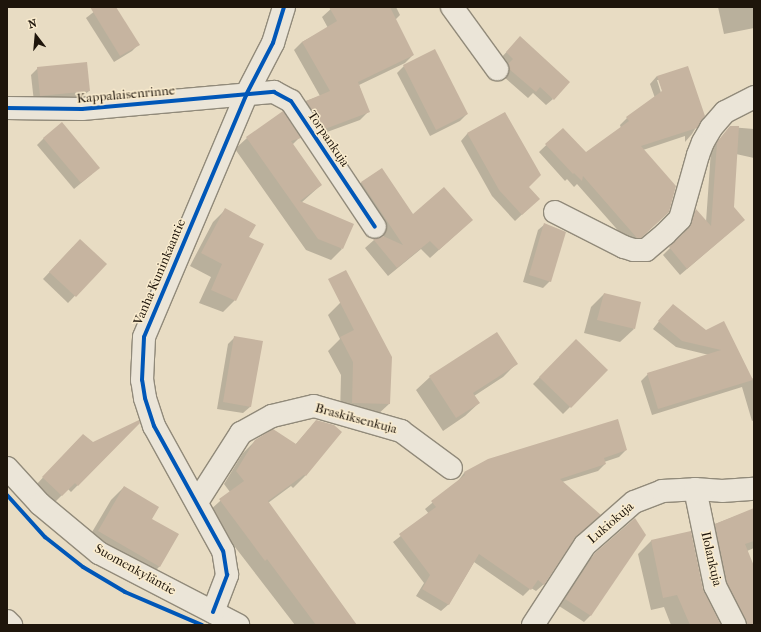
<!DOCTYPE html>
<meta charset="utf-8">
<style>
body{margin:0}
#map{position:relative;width:761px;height:632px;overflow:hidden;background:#e8dcc3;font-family:"IM FELL French Canon",serif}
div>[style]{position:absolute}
.shadow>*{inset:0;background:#0003}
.building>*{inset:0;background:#c6b4a0}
.roads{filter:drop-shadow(1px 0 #918a7a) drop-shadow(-1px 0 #918a7a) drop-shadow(0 1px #918a7a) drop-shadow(0 -1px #918a7a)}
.minor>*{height:22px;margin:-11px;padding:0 11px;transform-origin:11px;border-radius:11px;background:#ebe5d8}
.cycleway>*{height:4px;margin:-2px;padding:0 2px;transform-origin:2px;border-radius:2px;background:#0057b8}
span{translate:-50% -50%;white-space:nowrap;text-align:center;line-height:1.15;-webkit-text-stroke:3px #faecce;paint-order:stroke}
.street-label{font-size:13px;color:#1e150b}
.frame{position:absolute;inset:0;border:8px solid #1e150b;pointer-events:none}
.north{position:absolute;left:16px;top:16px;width:40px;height:40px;-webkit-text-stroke:3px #faecce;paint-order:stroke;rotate:344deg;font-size:11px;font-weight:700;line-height:16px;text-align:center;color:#1e150b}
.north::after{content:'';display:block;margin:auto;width:14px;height:18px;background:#1e150b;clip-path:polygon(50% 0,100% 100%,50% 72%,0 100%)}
</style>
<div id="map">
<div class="shadow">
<i style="clip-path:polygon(100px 7px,115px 7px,138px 45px,132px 51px,114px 62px,86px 18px)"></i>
<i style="clip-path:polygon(333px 7px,396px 7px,400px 15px,395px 20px,413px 55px,405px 63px,359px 85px,368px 112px,360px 120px,316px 136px,298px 109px,306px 101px,320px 96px,294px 50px,302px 42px,328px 28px,322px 17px)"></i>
<i style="clip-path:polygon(718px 7px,754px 7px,754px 28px,724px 34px)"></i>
<i style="clip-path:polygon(514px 44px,553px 99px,546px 105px,533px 93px,528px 98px,503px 76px,502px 72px,507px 66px,500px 59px)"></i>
<i style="clip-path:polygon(404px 66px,467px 114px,460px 121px,430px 136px,397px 73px)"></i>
<i style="clip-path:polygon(38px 68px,89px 91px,82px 97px,34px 102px,31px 75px)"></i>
<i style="clip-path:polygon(evenodd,657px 76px,703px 116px,692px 134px,685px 142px,685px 136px,643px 150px,660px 220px,633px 244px,630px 244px,577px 184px,574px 187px,567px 179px,565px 181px,539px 152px,563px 129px,586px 154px,621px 128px,620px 125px,627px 118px,655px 98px,650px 84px,657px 76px,657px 80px,659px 80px,664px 95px,662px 96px,657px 80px)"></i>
<i style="clip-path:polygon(505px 113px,532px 205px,515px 221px,492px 196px,461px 141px,467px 134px)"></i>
<i style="clip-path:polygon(730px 127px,754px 129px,754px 158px,736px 154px,733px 208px,737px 226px,680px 275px,663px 255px,683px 235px,690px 217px,696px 210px,706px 222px,711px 150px)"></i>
<i style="clip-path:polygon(44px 138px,92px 174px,74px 189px,37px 145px)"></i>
<i style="clip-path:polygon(247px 138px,299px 138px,292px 145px,321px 185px,301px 203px,342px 249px,331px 260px,306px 250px,235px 149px)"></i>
<i style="clip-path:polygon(362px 182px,413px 215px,463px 228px,430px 258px,421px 249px,388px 276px,365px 248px,374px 240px,384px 237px,353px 191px)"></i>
<i style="clip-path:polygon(225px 210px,235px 300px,223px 312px,199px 303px,211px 277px,190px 266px,213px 222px)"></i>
<i style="clip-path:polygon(545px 224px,550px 281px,543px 288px,523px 282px,538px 230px)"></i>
<i style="clip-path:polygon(73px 247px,105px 264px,68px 303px,43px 279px)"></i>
<i style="clip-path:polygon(357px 294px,389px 404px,376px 416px,340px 415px,341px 375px,328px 351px,340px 339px,328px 315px,340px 303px)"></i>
<i style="clip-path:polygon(604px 294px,634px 329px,620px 342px,584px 333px,591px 307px)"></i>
<i style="clip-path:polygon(667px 311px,706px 331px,751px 379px,754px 378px,754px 420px,752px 421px,742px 387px,652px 415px,641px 381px,648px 374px,709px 355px,676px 347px,653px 329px)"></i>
<i style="clip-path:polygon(496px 334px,516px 364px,503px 377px,474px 396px,479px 403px,465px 416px,443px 431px,416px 390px,430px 377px)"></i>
<i style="clip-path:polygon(235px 337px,250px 407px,243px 413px,217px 409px,228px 344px)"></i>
<i style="clip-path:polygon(576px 340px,607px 370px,563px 414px,533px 384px)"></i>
<i style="clip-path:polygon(316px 421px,305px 476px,293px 488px,291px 486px,268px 503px,356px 625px,295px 625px,208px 512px,230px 492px,224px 484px,243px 453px,255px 441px,295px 445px)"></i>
<i style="clip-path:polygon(139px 423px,71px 492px,68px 489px,55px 502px,36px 485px,77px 441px,92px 444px)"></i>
<i style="clip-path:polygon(626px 450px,619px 457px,604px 462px,605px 464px,598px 471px,562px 482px,573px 539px,544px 584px,536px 591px,531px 588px,523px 596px,474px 562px,449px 604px,441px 611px,416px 596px,424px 583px,393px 542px,429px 514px,425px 509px,458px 481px,464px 473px)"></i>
<i style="clip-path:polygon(124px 487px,150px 519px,160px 566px,146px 580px,85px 544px,111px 500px)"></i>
<i style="clip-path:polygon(754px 509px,754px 548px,747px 551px,754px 569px,754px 625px,730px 625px,702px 538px,715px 524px)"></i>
<i style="clip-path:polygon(690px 532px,703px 592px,720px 625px,671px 625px,664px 607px,651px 610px,638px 554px,651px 541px)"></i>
<i style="clip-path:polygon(645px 535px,590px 616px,584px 622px,559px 606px,588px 561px,595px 554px)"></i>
</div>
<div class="building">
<i style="clip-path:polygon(90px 7px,116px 7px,140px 45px,120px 56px)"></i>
<i style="clip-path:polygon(329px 7px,390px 7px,414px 55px,358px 82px,370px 112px,325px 129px,306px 101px,330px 91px,302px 42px,337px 21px)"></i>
<i style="clip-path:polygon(520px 36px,570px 82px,554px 100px,540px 87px,536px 92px,509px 69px,508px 64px,513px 59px,506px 52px)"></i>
<i style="clip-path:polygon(435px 49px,468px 114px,436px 130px,403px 65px)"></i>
<i style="clip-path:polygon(87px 62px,90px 91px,40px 96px,37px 67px)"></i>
<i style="clip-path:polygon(688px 66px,705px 116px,697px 128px,641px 146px,676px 186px,669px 212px,641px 238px,637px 238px,583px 176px,582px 181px,574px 173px,573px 174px,545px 144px,563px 128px,586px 152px,629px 121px,626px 117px,662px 91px,657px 76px)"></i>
<i style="clip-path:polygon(283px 111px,301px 138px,291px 141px,322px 185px,300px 201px,354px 224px,343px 249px,318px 239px,246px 137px)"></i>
<i style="clip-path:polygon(505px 112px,541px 175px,529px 187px,540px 199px,522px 215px,499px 190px,467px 133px)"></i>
<i style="clip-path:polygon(62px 122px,100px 168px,81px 183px,43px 138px)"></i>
<i style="clip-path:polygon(730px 126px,739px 126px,734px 207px,745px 220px,687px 269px,669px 247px,689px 228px,696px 209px,711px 226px,717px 142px)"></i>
<i style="clip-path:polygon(382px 168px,413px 214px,444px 187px,473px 220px,439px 250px,430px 241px,397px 268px,373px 239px,383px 236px,403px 245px,361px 182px)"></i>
<i style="clip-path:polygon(225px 208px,256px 225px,249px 237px,264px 244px,236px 301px,211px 290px,222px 264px,201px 253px)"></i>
<i style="clip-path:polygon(544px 223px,566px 232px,551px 282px,529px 275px)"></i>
<i style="clip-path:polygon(80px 239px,107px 264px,76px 297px,49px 272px)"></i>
<i style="clip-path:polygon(346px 270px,392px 357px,390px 404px,352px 403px,353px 362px,340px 337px,354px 330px,328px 279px)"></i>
<i style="clip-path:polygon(604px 293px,641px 302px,635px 329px,597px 320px)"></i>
<i style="clip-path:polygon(673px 304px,706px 330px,724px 321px,753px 380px,658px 409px,647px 373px,721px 350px,682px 341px,658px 321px)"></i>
<i style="clip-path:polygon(497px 332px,518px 364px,473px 393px,480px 403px,456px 418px,429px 376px)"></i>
<i style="clip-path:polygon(234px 336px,263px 341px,251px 407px,223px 402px)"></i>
<i style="clip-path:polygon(576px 339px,608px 370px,571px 408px,539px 377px)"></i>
<i style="clip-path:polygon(618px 419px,627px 450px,604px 458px,606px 464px,560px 479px,601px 515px,575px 538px,544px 585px,538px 580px,531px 590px,479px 554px,449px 605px,422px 589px,430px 575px,399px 534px,436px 507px,431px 501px,465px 475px,464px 472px,488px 459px)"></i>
<i style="clip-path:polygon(139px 420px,140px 423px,78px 486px,75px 483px,62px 496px,42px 477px,83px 434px,93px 442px)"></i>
<i style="clip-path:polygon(316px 420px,334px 425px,342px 432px,306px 476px,304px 475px,268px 501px,357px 625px,316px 625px,267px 559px,265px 561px,219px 499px,244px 481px,236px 471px,255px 440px,273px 429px,296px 444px)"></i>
<i style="clip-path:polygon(124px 486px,159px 507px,152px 519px,179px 534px,160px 567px,98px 531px)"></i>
<i style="clip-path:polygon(754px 508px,754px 541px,745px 544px,754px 566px,754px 625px,747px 625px,727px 582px,715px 524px)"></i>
<i style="clip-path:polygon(635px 518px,646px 535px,591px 616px,565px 599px,595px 553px)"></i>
<i style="clip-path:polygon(691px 531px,703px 589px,721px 625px,690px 625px,677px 595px,663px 598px,651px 540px)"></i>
</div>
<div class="roads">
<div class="minor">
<i style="left:452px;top:7px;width:77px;rotate:54deg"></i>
<i style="left:7px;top:108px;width:75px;rotate:0.8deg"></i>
<i style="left:82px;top:109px;width:193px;rotate:-5.1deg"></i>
<i style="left:274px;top:92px;width:19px;rotate:28deg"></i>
<i style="left:291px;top:101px;width:151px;rotate:56.3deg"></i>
<i style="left:555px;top:212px;width:77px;rotate:26.9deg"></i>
<i style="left:624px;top:247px;width:10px;rotate:17deg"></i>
<i style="left:634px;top:250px;width:12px"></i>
<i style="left:646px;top:250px;width:25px;rotate:-40deg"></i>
<i style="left:665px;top:234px;width:21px;rotate:-45deg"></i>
<i style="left:680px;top:219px;width:66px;rotate:-74.3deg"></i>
<i style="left:698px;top:155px;width:14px;rotate:-69deg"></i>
<i style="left:703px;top:142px;width:16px;rotate:-60deg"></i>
<i style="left:711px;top:128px;width:21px;rotate:-49deg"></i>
<i style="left:725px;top:112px;width:33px;rotate:-27deg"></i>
<i style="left:7px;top:468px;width:49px;rotate:47.5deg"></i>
<i style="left:40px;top:504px;width:77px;rotate:39.7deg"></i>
<i style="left:99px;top:553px;width:157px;rotate:27.4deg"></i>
<i style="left:695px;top:489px;width:99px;rotate:78.3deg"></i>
<i style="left:715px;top:586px;width:44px;rotate:62.9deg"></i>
<i style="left:197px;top:502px;width:82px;rotate:-57.5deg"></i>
<i style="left:241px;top:433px;width:35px;rotate:-29deg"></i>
<i style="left:272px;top:416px;width:43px;rotate:-13.4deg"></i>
<i style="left:314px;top:406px;width:91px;rotate:16deg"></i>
<i style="left:401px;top:431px;width:62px;rotate:36.5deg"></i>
<i style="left:213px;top:612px;width:40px;rotate:-69deg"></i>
<i style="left:227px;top:575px;width:24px;rotate:-99deg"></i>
<i style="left:223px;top:551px;width:143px;rotate:-118.9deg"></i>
<i style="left:154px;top:426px;width:29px;rotate:-108deg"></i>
<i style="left:145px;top:398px;width:18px;rotate:-99deg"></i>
<i style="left:142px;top:380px;width:43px;rotate:-87.3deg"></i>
<i style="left:144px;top:337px;width:263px;rotate:-67.1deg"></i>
<i style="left:246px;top:95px;width:59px;rotate:-62.6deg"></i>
<i style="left:273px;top:43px;width:38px;rotate:-73deg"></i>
<i style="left:7px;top:621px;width:6px;rotate:45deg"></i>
<i style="left:533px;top:625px;width:95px;rotate:-57deg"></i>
<i style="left:585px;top:545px;width:65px;rotate:-41.3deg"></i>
<i style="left:634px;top:502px;width:30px;rotate:-21deg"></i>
<i style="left:662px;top:491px;width:33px;rotate:-3deg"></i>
<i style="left:695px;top:489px;width:27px;rotate:4deg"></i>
<i style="left:722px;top:491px;width:32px;rotate:-4deg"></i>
</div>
</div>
<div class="cycleway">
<i style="left:7px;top:108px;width:75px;rotate:0.8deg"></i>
<i style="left:82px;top:109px;width:193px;rotate:-5.1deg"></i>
<i style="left:274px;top:92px;width:19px;rotate:28deg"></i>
<i style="left:291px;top:101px;width:151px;rotate:56.3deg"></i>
<i style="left:7px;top:495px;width:57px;rotate:47.9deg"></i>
<i style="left:45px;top:537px;width:48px;rotate:38.3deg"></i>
<i style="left:83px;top:567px;width:49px;rotate:30.8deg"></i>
<i style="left:125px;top:592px;width:84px;rotate:23.2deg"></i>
<i style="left:213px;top:612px;width:40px;rotate:-69deg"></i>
<i style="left:227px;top:575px;width:24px;rotate:-99deg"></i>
<i style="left:223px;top:551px;width:143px;rotate:-118.9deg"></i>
<i style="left:154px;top:426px;width:29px;rotate:-108deg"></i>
<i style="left:145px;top:398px;width:18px;rotate:-99deg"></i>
<i style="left:142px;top:380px;width:43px;rotate:-87.3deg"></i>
<i style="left:144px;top:337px;width:263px;rotate:-67.1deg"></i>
<i style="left:246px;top:95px;width:59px;rotate:-62.6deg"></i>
<i style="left:273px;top:43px;width:38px;rotate:-73deg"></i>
</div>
<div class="street-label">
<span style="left:126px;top:95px;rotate:-5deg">Kappalaisenrinne</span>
<span style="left:328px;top:139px;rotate:56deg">Torpankuja</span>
<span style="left:160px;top:272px;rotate:-67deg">Vanha Kuninkaantie</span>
<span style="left:356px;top:419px;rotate:15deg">Braskiksenkuja</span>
<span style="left:611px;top:523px;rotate:-41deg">Lukiokuja</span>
<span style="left:711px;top:559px;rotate:77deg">Ilolankuja</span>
<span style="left:135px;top:570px;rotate:29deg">Suomenkyläntie</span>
</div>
<div class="frame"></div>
<div class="north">N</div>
</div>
